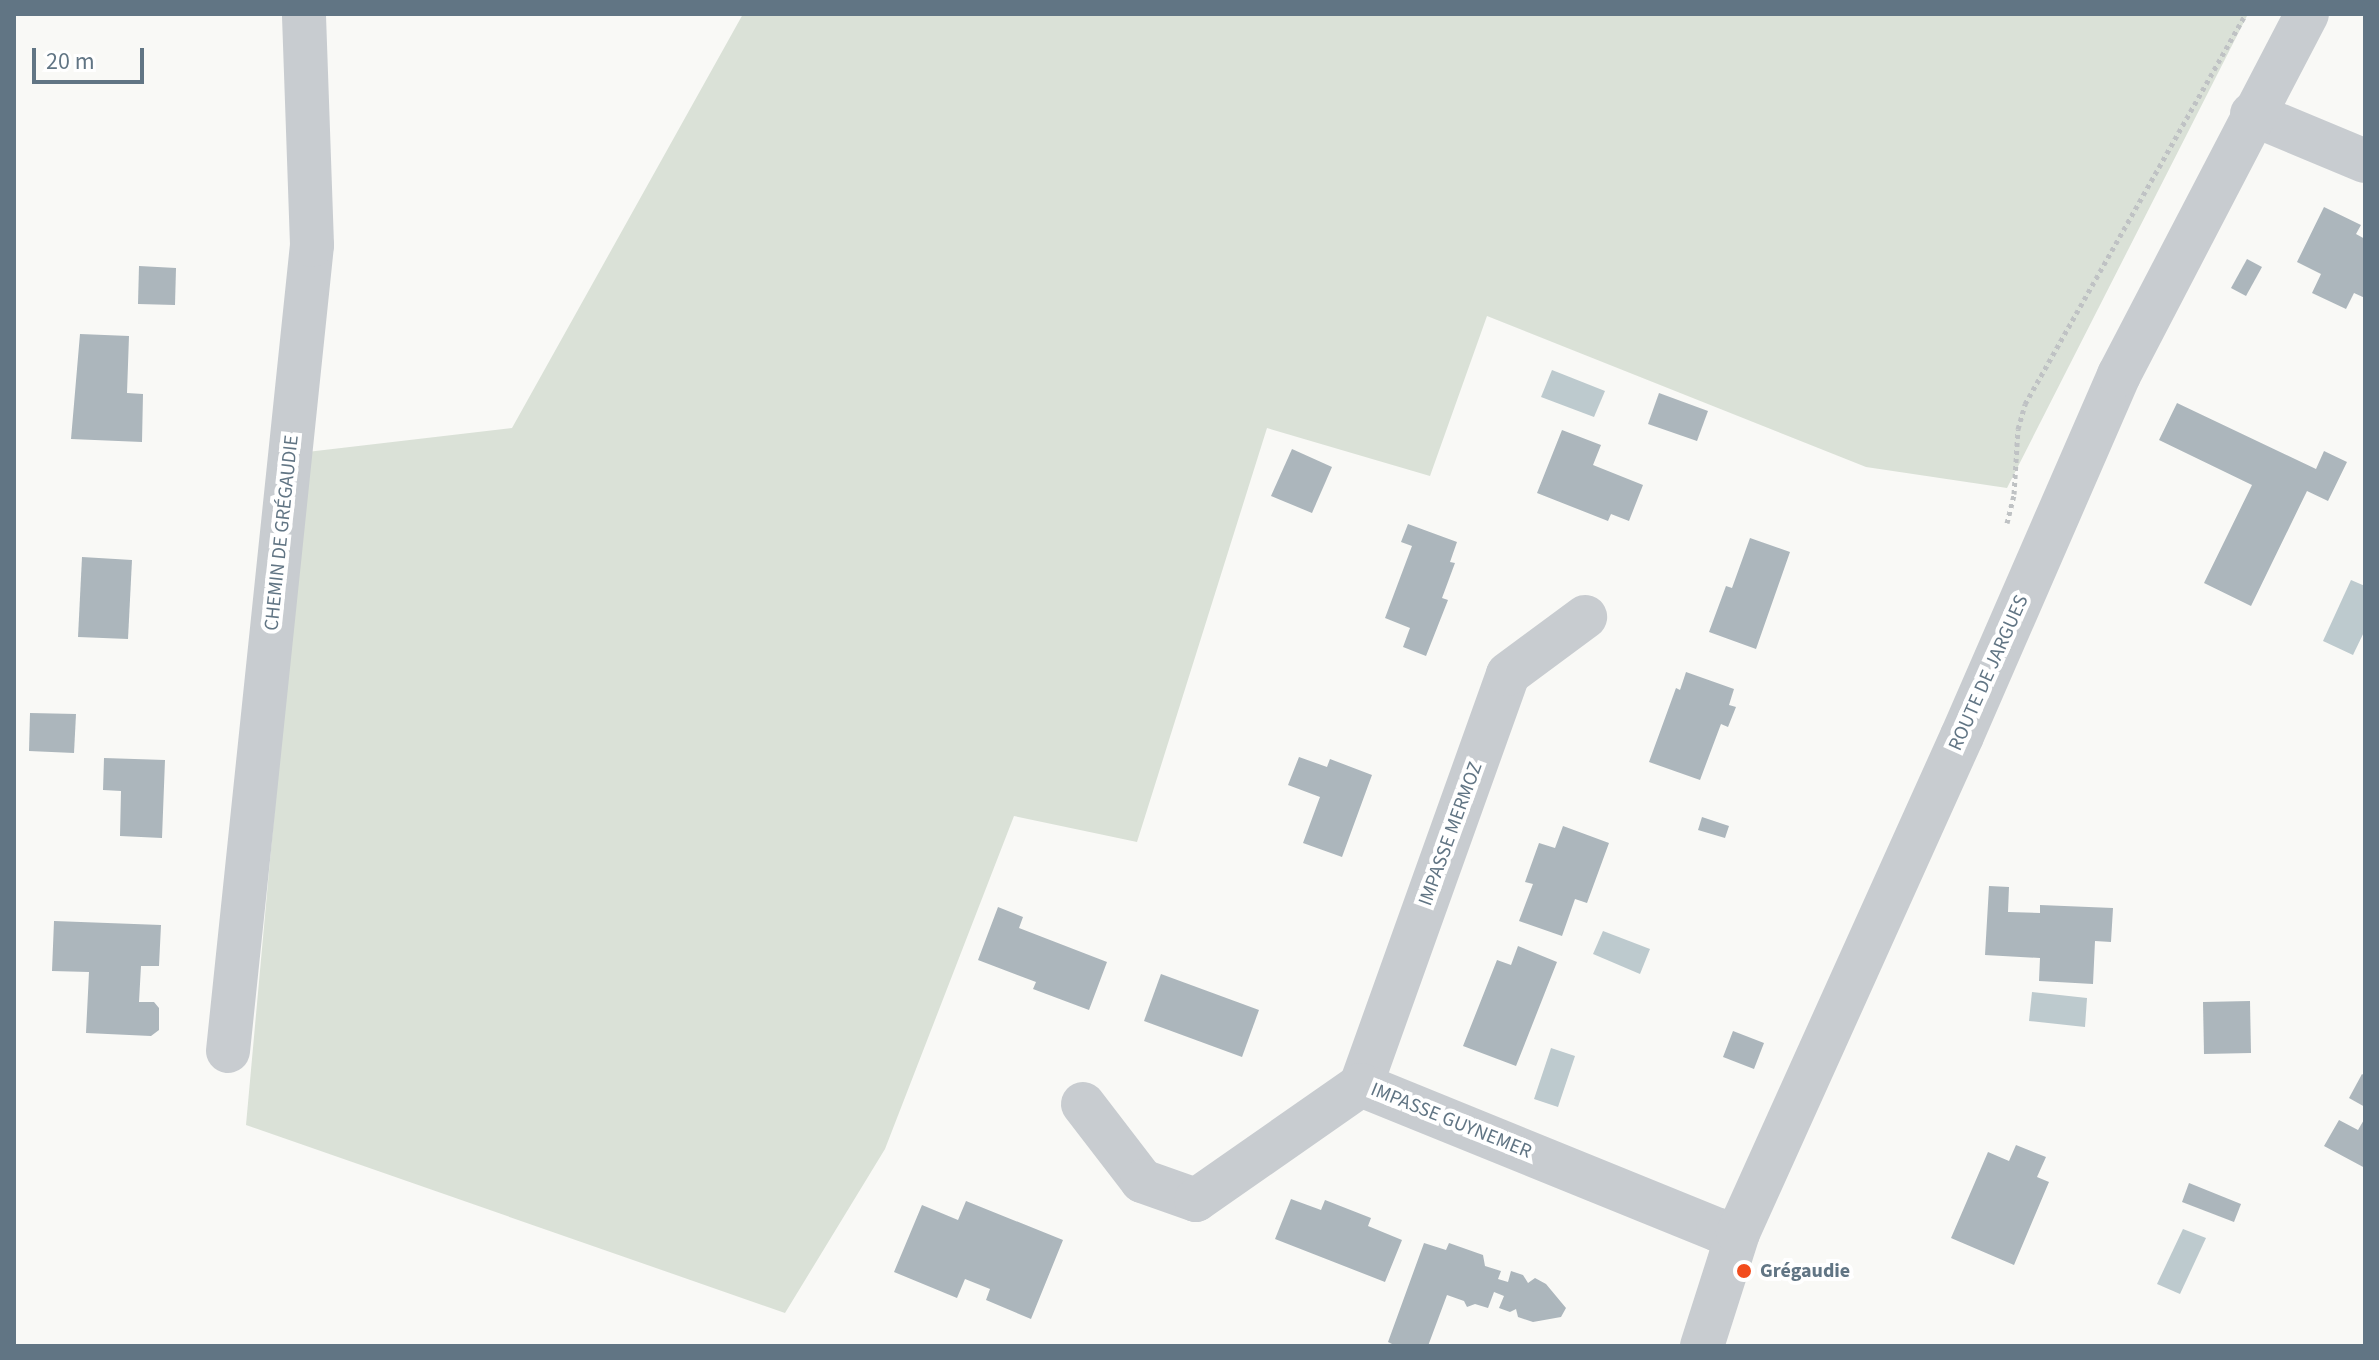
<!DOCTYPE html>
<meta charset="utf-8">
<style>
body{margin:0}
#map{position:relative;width:2379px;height:1360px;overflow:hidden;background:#f9f9f6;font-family:"Source Sans 3",sans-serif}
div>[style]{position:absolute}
.green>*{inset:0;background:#dae1d7}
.water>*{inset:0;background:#bdcace}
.building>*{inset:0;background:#acb6bc}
.path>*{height:5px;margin-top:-2.5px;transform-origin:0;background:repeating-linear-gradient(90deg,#bfc2c4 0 4px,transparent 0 8px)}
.minor>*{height:44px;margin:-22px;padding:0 22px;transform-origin:22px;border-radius:22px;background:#c8ccd0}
.dots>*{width:22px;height:22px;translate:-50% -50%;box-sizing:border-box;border:4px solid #fff;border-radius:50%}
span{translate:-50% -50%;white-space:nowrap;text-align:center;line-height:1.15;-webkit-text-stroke:8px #fff;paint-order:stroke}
.street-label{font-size:20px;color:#617584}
.poi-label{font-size:20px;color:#617584;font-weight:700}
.left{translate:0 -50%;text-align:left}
.frame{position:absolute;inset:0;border:16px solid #617584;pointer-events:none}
.scale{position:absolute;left:32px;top:48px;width:112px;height:36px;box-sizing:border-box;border:4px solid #617584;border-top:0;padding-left:10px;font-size:24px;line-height:28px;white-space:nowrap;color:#617584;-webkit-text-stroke:6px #fff;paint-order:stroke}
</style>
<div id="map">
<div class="green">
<i style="clip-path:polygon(743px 14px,2248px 14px,2007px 488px,1866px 467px,1487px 316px,1430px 476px,1267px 428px,1137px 842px,1014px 816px,885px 1149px,785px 1313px,246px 1125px,307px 452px,512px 428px)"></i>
</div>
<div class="water">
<i style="clip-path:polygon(1552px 370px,1605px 391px,1594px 417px,1541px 397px)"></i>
<i style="clip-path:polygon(2351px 580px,2365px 586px,2365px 630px,2353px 655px,2323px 641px)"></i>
<i style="clip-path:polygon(1603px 931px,1650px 949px,1640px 974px,1593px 954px)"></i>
<i style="clip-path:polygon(2032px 992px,2087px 998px,2085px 1027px,2029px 1021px)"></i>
<i style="clip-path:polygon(1551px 1048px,1575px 1056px,1558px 1107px,1534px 1099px)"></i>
<i style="clip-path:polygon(2183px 1229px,2206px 1238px,2180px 1294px,2157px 1284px)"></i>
</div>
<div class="building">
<i style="clip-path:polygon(2324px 207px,2361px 225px,2356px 234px,2365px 239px,2365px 298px,2354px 293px,2346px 309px,2312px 293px,2321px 274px,2297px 262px)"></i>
<i style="clip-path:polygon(2247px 259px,2262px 267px,2246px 296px,2231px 288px)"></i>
<i style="clip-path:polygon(139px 266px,176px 268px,175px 305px,138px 304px)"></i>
<i style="clip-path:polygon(80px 334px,129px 336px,127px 393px,143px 394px,142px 442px,71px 439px)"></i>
<i style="clip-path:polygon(1659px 393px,1708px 411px,1697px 441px,1648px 424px)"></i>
<i style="clip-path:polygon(2177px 403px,2316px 469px,2324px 451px,2347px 462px,2328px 501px,2307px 491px,2251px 606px,2204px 583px,2252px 485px,2159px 440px)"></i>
<i style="clip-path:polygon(1562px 430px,1601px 445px,1593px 465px,1643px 485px,1629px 521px,1611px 514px,1608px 521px,1537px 493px)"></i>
<i style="clip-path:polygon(1292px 449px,1332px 467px,1312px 513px,1271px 496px)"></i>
<i style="clip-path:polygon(1408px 524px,1457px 542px,1450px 562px,1455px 563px,1442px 598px,1448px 600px,1426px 656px,1403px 647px,1410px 628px,1385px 618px,1412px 546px,1401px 542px)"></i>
<i style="clip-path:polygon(1750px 538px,1790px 552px,1756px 649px,1709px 632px,1726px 586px,1732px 588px)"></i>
<i style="clip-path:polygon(82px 557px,132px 560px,128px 639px,78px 637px)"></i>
<i style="clip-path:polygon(1686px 672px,1734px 689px,1729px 705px,1736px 707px,1728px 727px,1721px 724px,1700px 780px,1649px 762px,1676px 688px,1680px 690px)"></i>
<i style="clip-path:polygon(30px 713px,76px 714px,74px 753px,29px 751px)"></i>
<i style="clip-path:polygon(1299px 757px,1327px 767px,1330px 759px,1372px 775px,1342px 857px,1303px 843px,1320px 797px,1288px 785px)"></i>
<i style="clip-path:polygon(104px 758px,165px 760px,162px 838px,120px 836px,121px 791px,103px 790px)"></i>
<i style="clip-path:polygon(1702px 817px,1729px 826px,1725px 838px,1698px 830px)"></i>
<i style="clip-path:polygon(1563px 826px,1609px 843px,1587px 903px,1575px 899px,1562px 936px,1519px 921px,1533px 884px,1525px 882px,1539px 843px,1555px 848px)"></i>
<i style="clip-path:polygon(1989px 886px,2009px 887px,2008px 912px,2040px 913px,2040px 905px,2113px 908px,2111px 942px,2095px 941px,2093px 984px,2039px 981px,2040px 958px,1985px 955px)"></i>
<i style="clip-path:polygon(998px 907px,1023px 917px,1019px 928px,1107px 962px,1089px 1010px,1033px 989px,1036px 982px,978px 960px)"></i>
<i style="clip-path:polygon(54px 921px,161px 925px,159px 966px,141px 966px,139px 1002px,154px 1002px,159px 1008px,159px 1030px,151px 1036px,86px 1033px,89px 972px,52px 971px)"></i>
<i style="clip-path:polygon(1518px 946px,1557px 962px,1516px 1066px,1463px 1046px,1497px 960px,1511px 965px)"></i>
<i style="clip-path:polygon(1161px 974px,1259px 1010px,1242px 1057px,1144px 1021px)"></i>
<i style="clip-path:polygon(2250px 1001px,2251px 1053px,2204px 1054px,2203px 1002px)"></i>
<i style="clip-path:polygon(1733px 1031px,1764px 1043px,1754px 1069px,1723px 1057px)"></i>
<i style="clip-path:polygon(2362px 1074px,2365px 1076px,2365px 1107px,2349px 1098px)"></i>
<i style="clip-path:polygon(2365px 1118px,2365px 1168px,2324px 1146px,2339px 1120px,2358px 1130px)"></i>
<i style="clip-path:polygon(2016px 1145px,2046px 1157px,2037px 1177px,2049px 1182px,2014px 1265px,1951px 1238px,1988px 1152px,2009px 1161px)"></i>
<i style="clip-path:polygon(2189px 1183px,2241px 1204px,2234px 1222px,2182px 1202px)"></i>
<i style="clip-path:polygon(1291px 1199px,1321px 1210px,1325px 1200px,1371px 1218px,1368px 1226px,1402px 1240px,1385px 1282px,1275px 1239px)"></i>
<i style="clip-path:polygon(966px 1201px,1063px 1240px,1031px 1319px,986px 1300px,990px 1289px,965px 1279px,957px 1298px,894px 1272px,922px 1205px,958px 1220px)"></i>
<i style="clip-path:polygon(1424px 1243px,1446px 1250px,1449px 1243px,1483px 1255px,1485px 1266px,1501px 1271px,1498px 1279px,1508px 1282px,1511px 1271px,1523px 1275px,1528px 1283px,1535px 1278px,1546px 1284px,1566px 1308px,1561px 1317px,1533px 1322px,1518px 1317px,1516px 1309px,1510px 1312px,1499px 1308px,1504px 1296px,1494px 1292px,1488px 1308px,1475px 1304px,1467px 1307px,1464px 1301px,1447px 1295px,1428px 1346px,1396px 1346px,1388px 1342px)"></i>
</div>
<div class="path">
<i style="left:2007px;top:523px;width:30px;rotate:-76deg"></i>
<i style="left:2014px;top:494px;width:65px;rotate:-86.5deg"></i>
<i style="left:2018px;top:429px;width:26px;rotate:-74deg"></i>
<i style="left:2025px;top:404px;width:448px;rotate:-60.5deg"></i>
</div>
<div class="minor">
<i style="left:2252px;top:114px;width:122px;rotate:22.6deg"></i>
<i style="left:228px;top:1051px;width:810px;rotate:-84.05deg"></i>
<i style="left:312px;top:245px;width:231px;rotate:-92deg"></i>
<i style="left:1361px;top:1085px;width:436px;rotate:-70.3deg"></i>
<i style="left:1508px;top:674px;width:96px;rotate:-36.5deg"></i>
<i style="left:1361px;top:1085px;width:385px;rotate:22.1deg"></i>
<i style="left:1718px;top:1230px;width:20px;rotate:9deg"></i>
<i style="left:1083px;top:1104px;width:97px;rotate:52.5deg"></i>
<i style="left:1142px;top:1181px;width:57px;rotate:19.4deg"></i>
<i style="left:1196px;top:1200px;width:201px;rotate:-34.9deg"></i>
<i style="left:1702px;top:1346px;width:119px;rotate:-72.3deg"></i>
<i style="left:1738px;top:1233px;width:545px;rotate:-65.74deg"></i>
<i style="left:1962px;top:736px;width:394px;rotate:-66.5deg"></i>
<i style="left:2119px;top:375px;width:407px;rotate:-62.5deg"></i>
</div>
<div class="dots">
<i style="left:1744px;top:1271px;background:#f24c1d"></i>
</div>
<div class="street-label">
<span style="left:282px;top:533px;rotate:-84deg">CHEMIN DE GRÉGAUDIE</span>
<span style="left:1989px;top:673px;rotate:-66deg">ROUTE DE JARGUES</span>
<span style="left:1451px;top:834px;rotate:-70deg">IMPASSE MERMOZ</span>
<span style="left:1451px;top:1121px;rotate:22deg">IMPASSE GUYNEMER</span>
</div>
<div class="poi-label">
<span class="left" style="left:1760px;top:1271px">Grégaudie</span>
</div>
<div class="frame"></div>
<div class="scale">20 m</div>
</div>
